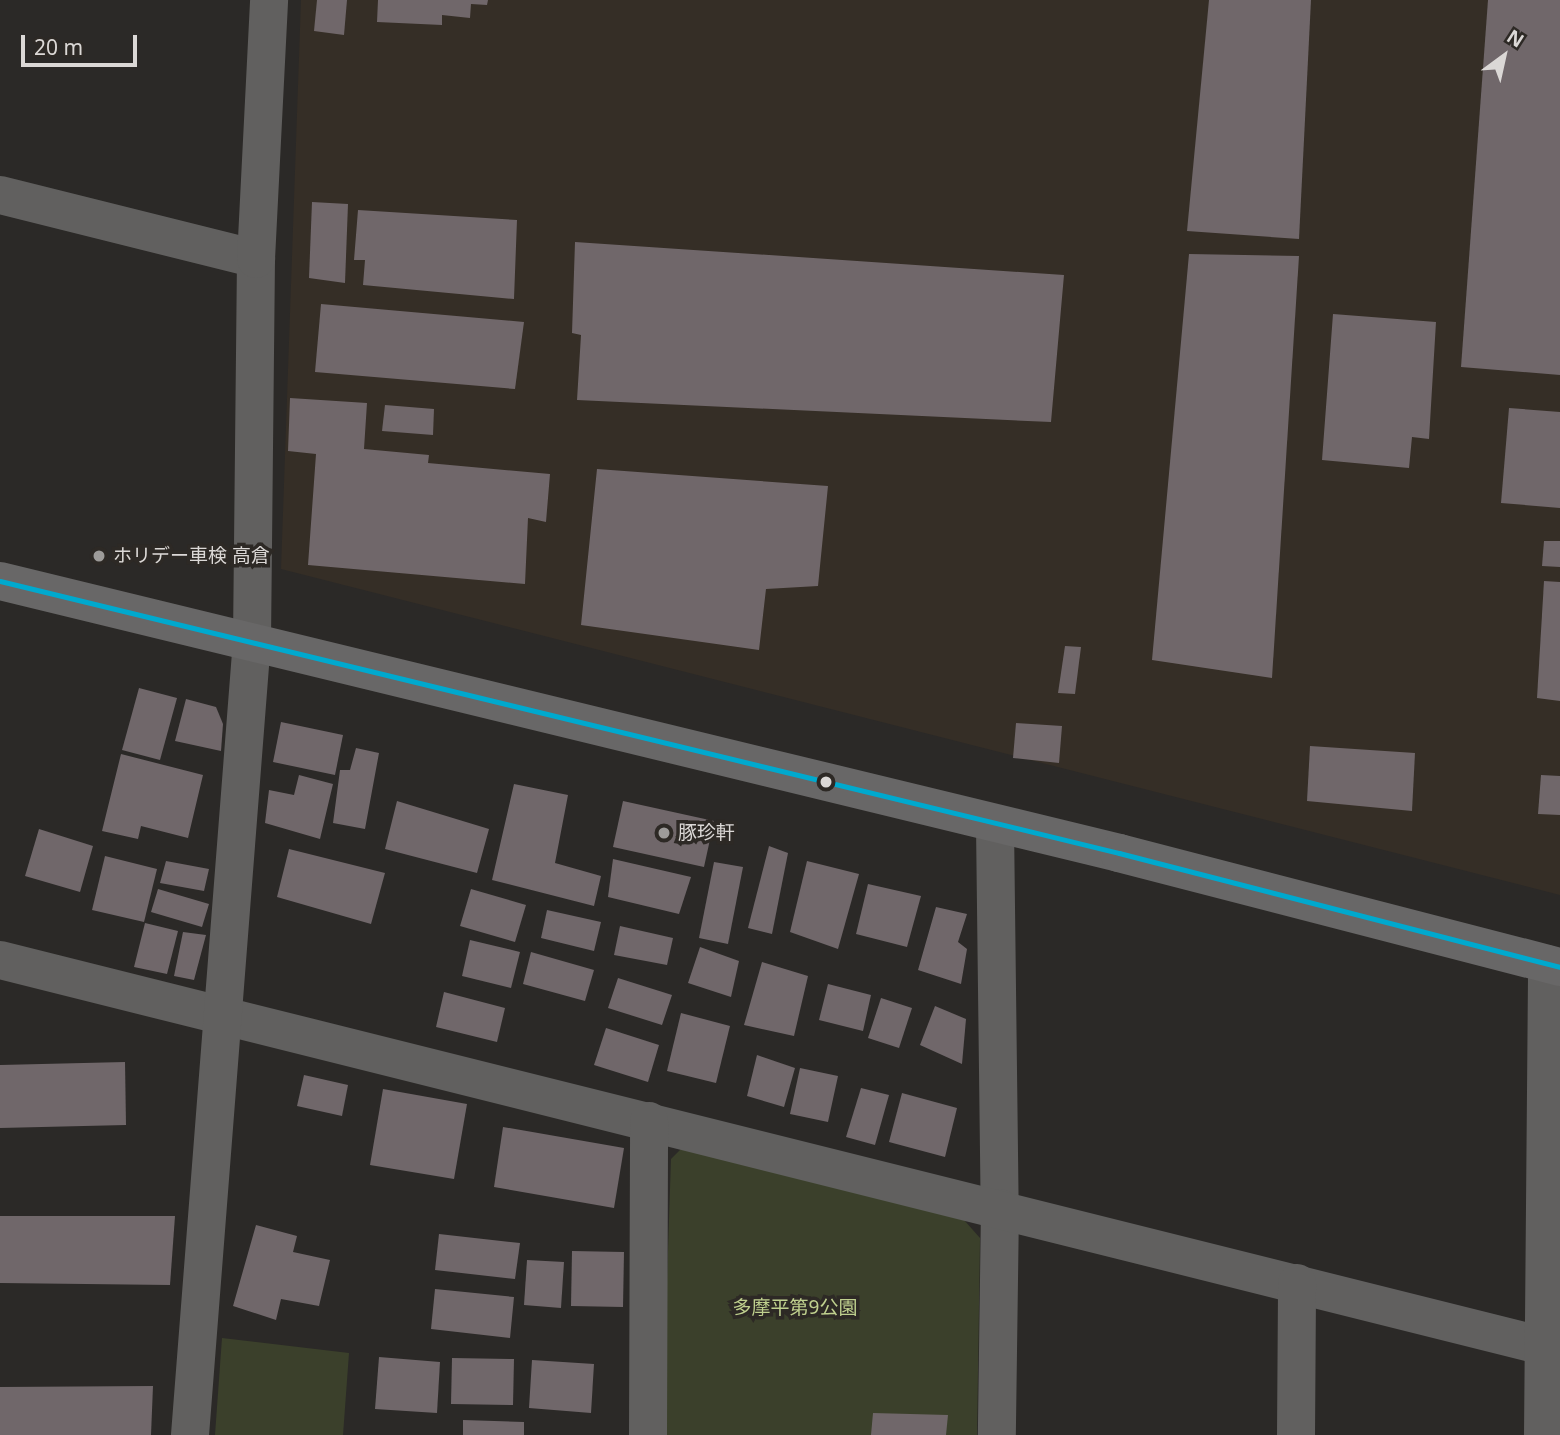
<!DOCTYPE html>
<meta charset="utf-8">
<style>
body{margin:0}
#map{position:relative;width:1560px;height:1435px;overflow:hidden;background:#2b2927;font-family:"Noto Sans","Noto Sans JP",sans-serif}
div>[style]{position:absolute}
.built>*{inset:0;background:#352e26}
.green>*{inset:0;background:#3b402b}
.building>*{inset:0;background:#70676a}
.minor>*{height:38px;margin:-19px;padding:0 19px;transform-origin:19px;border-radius:19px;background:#61605f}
.highway>*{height:38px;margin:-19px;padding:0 19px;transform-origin:19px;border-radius:19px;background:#686767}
.bus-1>*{height:5px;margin:-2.5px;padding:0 2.5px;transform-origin:2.5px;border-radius:2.5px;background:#00a9ce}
.dots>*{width:19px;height:19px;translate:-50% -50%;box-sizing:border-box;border:4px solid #2d2925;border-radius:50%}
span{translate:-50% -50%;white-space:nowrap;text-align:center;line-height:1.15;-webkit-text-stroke:7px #2d2925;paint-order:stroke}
.poi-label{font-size:19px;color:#dbd8d6}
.left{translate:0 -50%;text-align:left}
.park-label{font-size:19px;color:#bfd08e}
.north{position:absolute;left:1469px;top:21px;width:70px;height:70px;-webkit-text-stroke:5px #2d2925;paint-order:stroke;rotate:33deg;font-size:19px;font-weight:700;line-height:28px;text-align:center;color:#dbd8d6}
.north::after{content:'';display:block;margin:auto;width:24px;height:32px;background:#dbd8d6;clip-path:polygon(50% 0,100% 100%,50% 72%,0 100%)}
.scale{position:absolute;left:21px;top:35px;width:116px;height:32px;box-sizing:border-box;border:4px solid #dbd8d6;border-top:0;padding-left:9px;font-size:21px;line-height:24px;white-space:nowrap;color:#dbd8d6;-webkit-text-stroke:5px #2d2925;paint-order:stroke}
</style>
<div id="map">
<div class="built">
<i style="clip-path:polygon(301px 0,1560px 0,1560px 895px,281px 569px)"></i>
</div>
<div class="green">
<i style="clip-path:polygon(682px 1148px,964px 1220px,980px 1238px,977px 1435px,662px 1435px,671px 1159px)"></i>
<i style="clip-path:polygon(222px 1338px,349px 1353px,343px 1435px,215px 1435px)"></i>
</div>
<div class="building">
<i style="clip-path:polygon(317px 0,347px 0,344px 35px,314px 31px)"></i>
<i style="clip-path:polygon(378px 0,488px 0,487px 5px,471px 4px,470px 18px,442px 15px,442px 25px,377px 22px)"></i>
<i style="clip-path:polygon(1209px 0,1311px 0,1299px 239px,1187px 231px)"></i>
<i style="clip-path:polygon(1488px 0,1560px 0,1560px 375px,1461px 367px)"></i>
<i style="clip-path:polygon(312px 202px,348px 204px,345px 283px,309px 278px)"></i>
<i style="clip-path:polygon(358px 210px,517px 220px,514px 299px,363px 285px,365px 260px,354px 260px)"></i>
<i style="clip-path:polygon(575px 242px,1064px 275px,1051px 422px,577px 400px,581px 335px,572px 333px)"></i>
<i style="clip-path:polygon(1189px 254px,1299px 256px,1272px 678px,1152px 660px)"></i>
<i style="clip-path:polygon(321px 304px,524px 322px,515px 389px,315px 372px)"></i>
<i style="clip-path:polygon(1333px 314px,1436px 322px,1429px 439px,1412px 437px,1409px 468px,1322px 460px)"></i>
<i style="clip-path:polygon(290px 398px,367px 403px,364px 449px,429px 455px,428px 463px,550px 474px,546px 522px,528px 518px,525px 584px,308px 565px,316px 454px,288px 451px)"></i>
<i style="clip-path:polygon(385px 405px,434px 409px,433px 435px,382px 431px)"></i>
<i style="clip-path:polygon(1509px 408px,1560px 412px,1560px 508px,1501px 503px)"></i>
<i style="clip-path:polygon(597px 469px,828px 486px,818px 586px,766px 589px,759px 650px,581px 625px)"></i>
<i style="clip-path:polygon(1544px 541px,1560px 541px,1560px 567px,1542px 566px)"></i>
<i style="clip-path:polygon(1544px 581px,1560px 582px,1560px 701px,1537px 698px)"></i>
<i style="clip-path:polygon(1065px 646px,1081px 647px,1075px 694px,1058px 693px)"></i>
<i style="clip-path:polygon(139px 688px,177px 698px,160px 760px,122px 750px)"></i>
<i style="clip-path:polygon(186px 699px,216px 707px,223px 724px,221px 751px,175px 741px)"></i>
<i style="clip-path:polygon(281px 722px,343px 735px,335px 775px,273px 762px)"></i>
<i style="clip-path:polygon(1016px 723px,1062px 726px,1059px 763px,1013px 758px)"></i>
<i style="clip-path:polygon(1310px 746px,1415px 753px,1412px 811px,1307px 801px)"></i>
<i style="clip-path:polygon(356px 748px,379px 753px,365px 829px,333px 823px,340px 770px,350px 770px)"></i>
<i style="clip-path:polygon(121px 754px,203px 775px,188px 838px,141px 826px,138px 839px,102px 831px)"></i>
<i style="clip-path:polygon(299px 775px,333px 784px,320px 839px,265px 823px,269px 790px,294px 795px)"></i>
<i style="clip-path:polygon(1541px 775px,1560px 776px,1560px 815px,1538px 814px)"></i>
<i style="clip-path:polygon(514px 784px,568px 795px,555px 863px,601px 876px,594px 906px,492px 880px)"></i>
<i style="clip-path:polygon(397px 801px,489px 829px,477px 873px,385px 849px)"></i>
<i style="clip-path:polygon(623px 801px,714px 821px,704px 867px,613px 847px)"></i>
<i style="clip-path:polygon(39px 829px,93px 846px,80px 892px,25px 876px)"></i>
<i style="clip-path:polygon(769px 846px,788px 853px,772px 934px,748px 928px)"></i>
<i style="clip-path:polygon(289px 849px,385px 873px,371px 924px,277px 897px)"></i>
<i style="clip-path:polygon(105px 856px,157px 869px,144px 922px,92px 910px)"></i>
<i style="clip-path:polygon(613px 859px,691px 877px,679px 914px,608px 897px)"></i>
<i style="clip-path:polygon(166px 861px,209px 869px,204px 891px,160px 883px)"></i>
<i style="clip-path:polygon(807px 861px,859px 874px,838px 949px,790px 932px)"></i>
<i style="clip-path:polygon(714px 862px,743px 867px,728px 944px,699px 938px)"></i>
<i style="clip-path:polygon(868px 884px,921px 896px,907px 947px,856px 934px)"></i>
<i style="clip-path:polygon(158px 889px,209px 904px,202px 927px,151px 912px)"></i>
<i style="clip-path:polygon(471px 889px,526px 905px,515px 942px,460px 926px)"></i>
<i style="clip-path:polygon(936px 907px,967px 914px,958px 942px,967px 949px,961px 984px,918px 970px)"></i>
<i style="clip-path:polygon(547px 910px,601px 922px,594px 951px,541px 938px)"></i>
<i style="clip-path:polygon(145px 923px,178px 931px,167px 974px,134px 967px)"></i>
<i style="clip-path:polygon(620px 926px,673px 938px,667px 965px,614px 955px)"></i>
<i style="clip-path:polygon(183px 932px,206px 935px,194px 980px,174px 976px)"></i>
<i style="clip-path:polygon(470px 940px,520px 952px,511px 988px,462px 976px)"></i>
<i style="clip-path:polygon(700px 947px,739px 961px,731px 997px,688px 983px)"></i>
<i style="clip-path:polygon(531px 952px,594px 970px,585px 1001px,523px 984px)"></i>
<i style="clip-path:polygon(762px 962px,808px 976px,794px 1036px,744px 1025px)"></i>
<i style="clip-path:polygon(618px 978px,672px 995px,662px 1025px,608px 1008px)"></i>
<i style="clip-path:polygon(828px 984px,871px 995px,863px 1031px,819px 1020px)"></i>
<i style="clip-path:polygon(444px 992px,505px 1008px,497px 1042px,436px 1027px)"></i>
<i style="clip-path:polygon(881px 998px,912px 1008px,899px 1048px,868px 1038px)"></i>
<i style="clip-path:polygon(935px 1006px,966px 1019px,962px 1064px,920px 1045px)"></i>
<i style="clip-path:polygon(681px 1013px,730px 1026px,716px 1083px,667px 1071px)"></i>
<i style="clip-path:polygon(606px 1028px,659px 1045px,648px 1082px,594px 1065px)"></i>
<i style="clip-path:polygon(757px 1055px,795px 1068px,784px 1107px,747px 1096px)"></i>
<i style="clip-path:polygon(125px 1062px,126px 1125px,0 1128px,0 1065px)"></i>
<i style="clip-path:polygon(800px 1068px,838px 1076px,828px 1122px,790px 1114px)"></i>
<i style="clip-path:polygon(304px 1075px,348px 1085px,342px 1116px,297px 1106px)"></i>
<i style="clip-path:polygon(861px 1088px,889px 1095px,875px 1145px,846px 1137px)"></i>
<i style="clip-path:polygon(383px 1089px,467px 1104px,454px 1179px,370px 1165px)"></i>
<i style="clip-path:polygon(902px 1093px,957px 1108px,945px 1157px,889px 1142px)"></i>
<i style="clip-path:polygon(503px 1127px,624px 1148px,614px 1208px,494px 1187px)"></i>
<i style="clip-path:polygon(0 1216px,175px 1216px,170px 1285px,0 1283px)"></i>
<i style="clip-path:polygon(256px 1225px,297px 1236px,293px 1252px,330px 1260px,319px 1306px,281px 1299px,276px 1320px,233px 1306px)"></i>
<i style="clip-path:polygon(439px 1234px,520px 1243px,515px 1279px,435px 1270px)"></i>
<i style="clip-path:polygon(572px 1251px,624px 1252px,623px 1307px,571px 1306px)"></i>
<i style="clip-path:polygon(527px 1260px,564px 1262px,561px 1308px,524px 1305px)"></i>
<i style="clip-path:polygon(435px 1289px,514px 1297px,510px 1338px,431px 1329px)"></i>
<i style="clip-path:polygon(379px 1357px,440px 1362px,437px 1413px,375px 1409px)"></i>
<i style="clip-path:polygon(452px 1358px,514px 1359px,513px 1405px,451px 1404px)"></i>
<i style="clip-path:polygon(532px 1360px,594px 1364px,591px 1413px,529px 1408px)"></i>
<i style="clip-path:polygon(153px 1386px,151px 1435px,0 1435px,0 1387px)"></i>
<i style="clip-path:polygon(873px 1413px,948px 1415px,946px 1435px,871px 1435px)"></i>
<i style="clip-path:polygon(463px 1420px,524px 1422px,524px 1435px,463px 1435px)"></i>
</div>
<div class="minor">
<i style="left:0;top:195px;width:264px;rotate:14deg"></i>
<i style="left:995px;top:825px;width:383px;rotate:89.3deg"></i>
<i style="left:1000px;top:1208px;width:227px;rotate:90.8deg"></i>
<i style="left:0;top:960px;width:1608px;rotate:14.04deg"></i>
<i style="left:190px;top:1435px;width:797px;rotate:-85.54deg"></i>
<i style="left:252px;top:640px;width:381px;rotate:-89.4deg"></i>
<i style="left:256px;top:259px;width:259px;rotate:-87.1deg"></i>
<i style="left:648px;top:1435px;width:314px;rotate:-89.8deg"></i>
<i style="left:1296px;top:1435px;width:152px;rotate:-89.6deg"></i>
<i style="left:1543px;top:1435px;width:471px;rotate:-89.5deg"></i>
</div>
<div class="highway">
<i style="left:0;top:581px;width:1152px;rotate:13.66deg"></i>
<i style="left:1119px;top:853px;width:455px;rotate:14.5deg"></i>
</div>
<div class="bus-1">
<i style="left:0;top:581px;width:1152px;rotate:13.66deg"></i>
<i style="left:1119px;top:853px;width:455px;rotate:14.5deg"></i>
</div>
<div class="dots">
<i style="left:99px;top:556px;background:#9d9b99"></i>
<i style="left:826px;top:782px;background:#dbd8d6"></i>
<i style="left:664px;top:833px;background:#9d9b99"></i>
</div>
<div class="poi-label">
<span class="left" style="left:113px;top:556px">ホリデー車検 高倉</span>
<span class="left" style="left:678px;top:833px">豚珍軒</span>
</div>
<div class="park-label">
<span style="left:795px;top:1308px">多摩平第9公園</span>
</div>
<div class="north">N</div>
<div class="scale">20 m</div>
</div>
